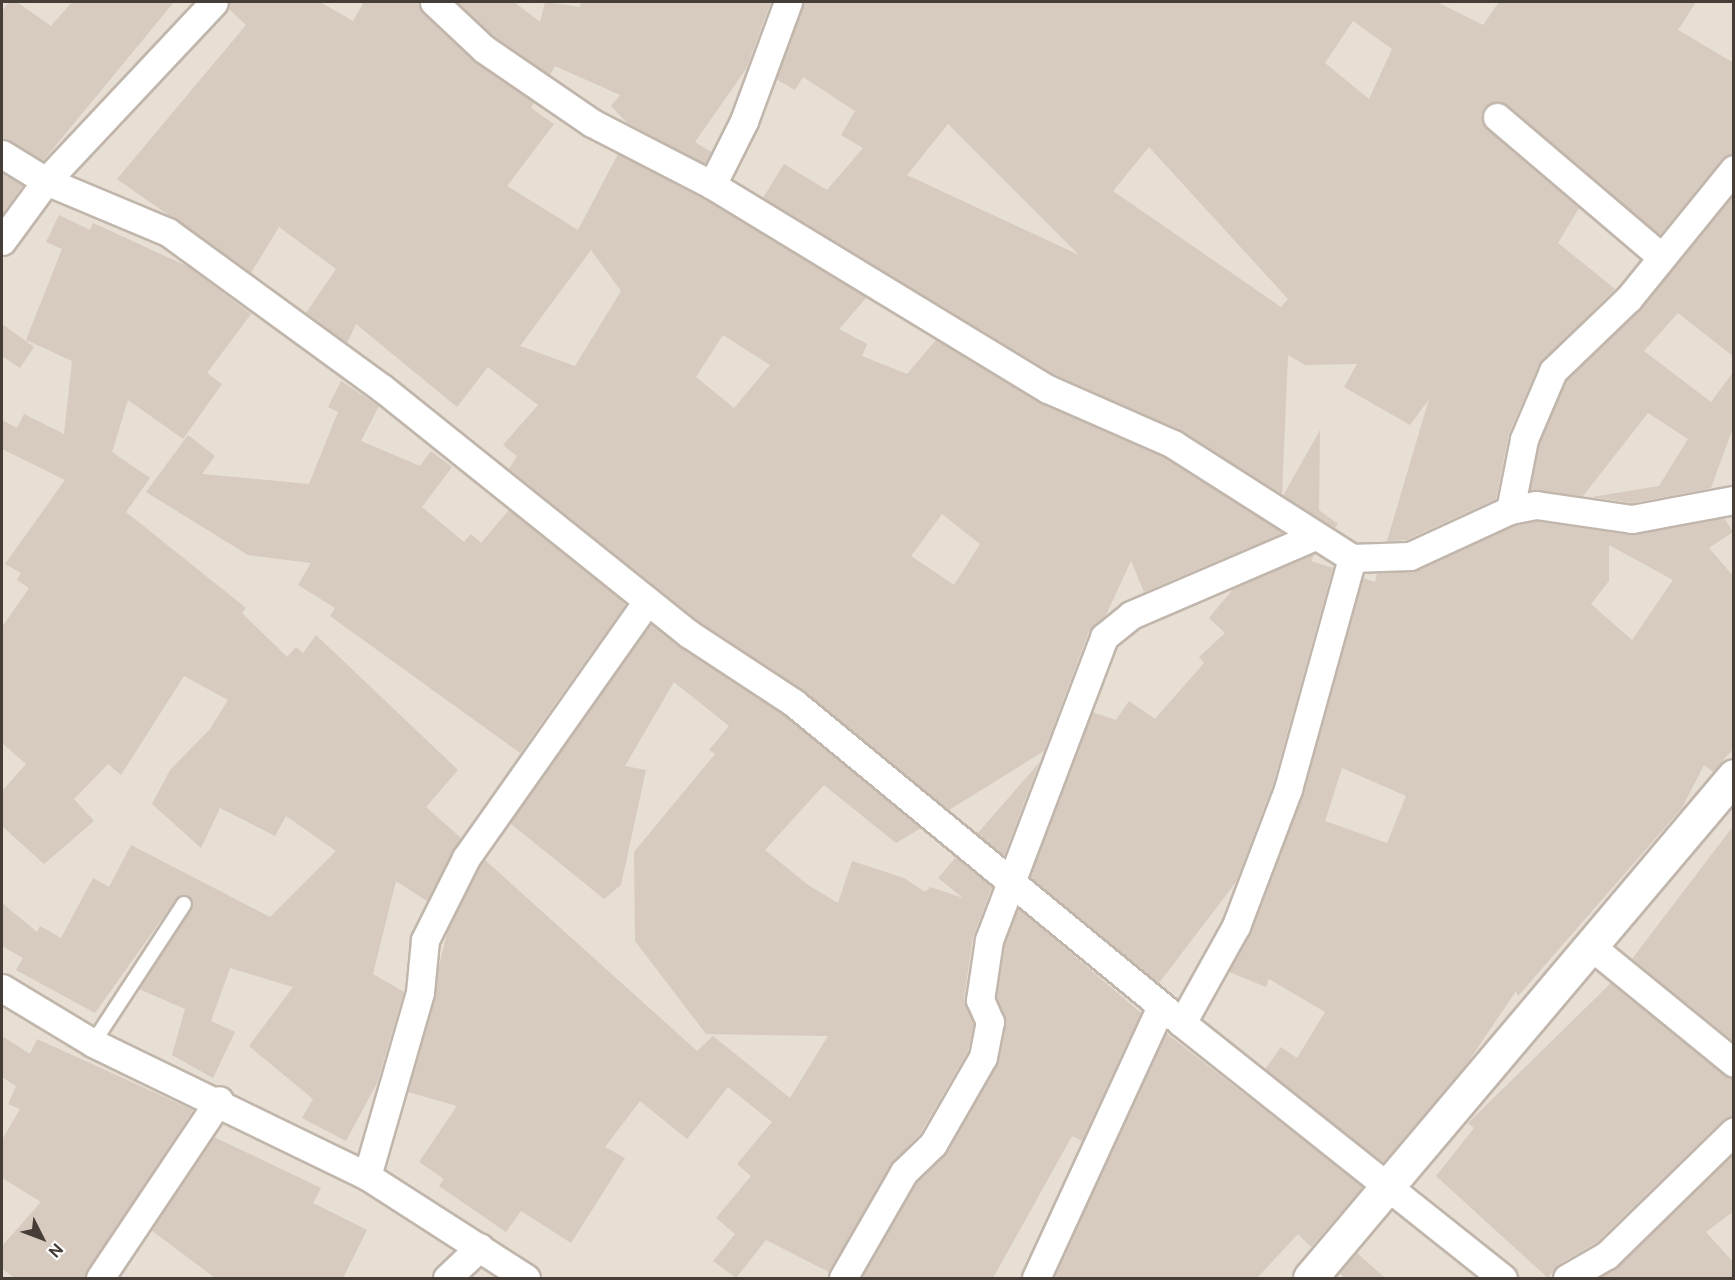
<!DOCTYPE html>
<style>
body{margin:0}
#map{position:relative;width:1735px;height:1280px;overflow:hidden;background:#f3ede6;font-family:"Public Sans",sans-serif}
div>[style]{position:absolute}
.residential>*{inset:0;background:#e7ded4}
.building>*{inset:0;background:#d7cabf}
.roads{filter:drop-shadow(2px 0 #c1b6ac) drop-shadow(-2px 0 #c1b6ac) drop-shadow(0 2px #c1b6ac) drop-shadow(0 -2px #c1b6ac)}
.service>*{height:14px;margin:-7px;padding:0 7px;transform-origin:7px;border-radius:7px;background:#fff}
.minor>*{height:27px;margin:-13.5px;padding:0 13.5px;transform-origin:13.5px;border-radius:13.5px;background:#fff}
.tertiary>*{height:33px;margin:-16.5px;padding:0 16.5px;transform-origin:16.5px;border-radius:16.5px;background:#fff}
span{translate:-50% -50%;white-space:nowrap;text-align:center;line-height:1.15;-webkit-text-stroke:5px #fff;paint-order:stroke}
.frame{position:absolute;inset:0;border:3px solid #453d36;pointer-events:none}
.north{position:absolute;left:12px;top:1208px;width:60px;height:60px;-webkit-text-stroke:4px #fff;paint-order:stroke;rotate:132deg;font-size:16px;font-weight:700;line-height:24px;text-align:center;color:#453d36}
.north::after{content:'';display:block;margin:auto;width:21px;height:27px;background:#453d36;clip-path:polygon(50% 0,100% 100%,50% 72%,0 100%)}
</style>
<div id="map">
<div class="residential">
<i style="clip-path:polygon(2px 2px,1733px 2px,1733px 1278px,2px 1278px)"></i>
</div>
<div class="building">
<i style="clip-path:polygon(9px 2px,17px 2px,51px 26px,72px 2px,174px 2px,43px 161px,2px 138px,2px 11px)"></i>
<i style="clip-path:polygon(evenodd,229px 2px,320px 2px,353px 21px,364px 2px,419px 2px,423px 13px,473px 60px,534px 102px,531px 108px,554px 124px,507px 186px,578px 230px,618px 154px,704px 199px,867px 297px,839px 329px,867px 344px,862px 356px,907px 374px,936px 340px,1040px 403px,1166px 458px,1283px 533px,1144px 592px,1131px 561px,1106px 615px,1089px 631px,1044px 751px,949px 810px,804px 691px,698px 621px,509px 469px,517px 456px,503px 445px,538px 405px,488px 367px,457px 407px,356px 324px,347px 343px,306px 313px,336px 269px,279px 227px,251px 273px,117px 179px,246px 25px,228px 8px,229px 2px,591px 250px,621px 291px,575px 366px,520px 346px,591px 250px,229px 2px,723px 335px,770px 365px,734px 408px,696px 377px,723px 335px,229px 2px,942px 514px,980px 544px,954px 585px,911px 556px,942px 514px)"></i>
<i style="clip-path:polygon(456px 2px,514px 2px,540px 22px,545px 2px,580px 7px,581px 2px,771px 2px,746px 69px,695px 142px,711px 152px,705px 164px,627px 123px,611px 106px,620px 95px,555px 66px,550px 75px,494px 37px)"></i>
<i style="clip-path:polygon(evenodd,803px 2px,1437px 2px,1483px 25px,1499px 2px,1696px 2px,1678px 30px,1734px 63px,1734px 154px,1722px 159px,1660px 235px,1507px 105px,1485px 106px,1481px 115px,1487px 129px,1579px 208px,1558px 243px,1615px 289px,1539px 365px,1509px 433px,1496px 499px,1406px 540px,1387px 541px,1429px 399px,1410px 425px,1344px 387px,1357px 364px,1305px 365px,1288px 355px,1282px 494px,1179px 430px,1055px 375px,763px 198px,784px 164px,827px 190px,863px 148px,841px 135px,855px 111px,803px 77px,795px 90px,776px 79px,803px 2px,1353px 21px,1392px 49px,1369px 99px,1325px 63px,1353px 21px,803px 2px,948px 124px,1079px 255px,907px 175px,948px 124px,803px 2px,1149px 147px,1288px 299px,1281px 307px,1113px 191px,1149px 147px)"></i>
<i style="clip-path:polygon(2px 172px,23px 185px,2px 215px)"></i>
<i style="clip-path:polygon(1734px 195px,1734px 357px,1678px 313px,1644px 351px,1711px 402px,1734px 371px,1734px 425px,1711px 488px,1632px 503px,1592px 497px,1659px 486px,1688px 439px,1648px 413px,1583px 496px,1530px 490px,1539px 444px,1566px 380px,1641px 308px)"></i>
<i style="clip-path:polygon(59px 215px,90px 230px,93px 223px,189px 267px,251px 314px,207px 373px,222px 384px,183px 439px,128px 400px,112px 452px,150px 478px,126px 512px,246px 608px,242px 613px,287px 657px,296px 647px,303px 653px,316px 635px,458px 770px,426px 807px,461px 838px,427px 901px,396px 881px,373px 974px,404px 992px,377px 1083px,346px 1141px,302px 1118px,313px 1099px,249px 1046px,293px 987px,230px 968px,211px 1021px,235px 1032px,213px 1078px,172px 1055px,185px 1009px,139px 989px,192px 909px,188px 896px,176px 899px,95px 1013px,16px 970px,23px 958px,2px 946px,2px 903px,37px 932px,40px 926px,61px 938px,93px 878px,109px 887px,131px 845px,270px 917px,336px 851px,286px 816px,275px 836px,220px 808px,201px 848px,152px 804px,170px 770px,210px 729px,228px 700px,184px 676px,121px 775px,108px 764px,74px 799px,94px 821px,44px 864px,2px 826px,2px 791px,26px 764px,2px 743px,2px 627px,29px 588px,17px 580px,21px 573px,5px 564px,65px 480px,2px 449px,2px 420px,17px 428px,24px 414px,64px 434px,72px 361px,26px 340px,62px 249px,46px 242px)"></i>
<i style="clip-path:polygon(2px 324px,34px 347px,20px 368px,2px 356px)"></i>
<i style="clip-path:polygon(341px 381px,379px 406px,361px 441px,420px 466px,431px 451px,452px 467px,422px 507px,464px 542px,471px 534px,481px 543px,509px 510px,626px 604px,520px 753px,330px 616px,335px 608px,298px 585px,311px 563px,248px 555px,146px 492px,188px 435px,215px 456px,202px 474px,309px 484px,338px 412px,328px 407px)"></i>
<i style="clip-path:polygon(1320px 430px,1319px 510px,1338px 524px,1335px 528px,1283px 496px)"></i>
<i style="clip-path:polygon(evenodd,1724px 518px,1733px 532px,1709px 548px,1734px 577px,1733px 749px,1713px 772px,1704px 765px,1682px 808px,1518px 996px,1516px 991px,1466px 1065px,1383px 1163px,1265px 1069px,1281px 1047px,1297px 1058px,1325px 1012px,1269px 979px,1266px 987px,1229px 972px,1251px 932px,1303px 794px,1363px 578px,1375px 582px,1377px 573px,1417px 570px,1515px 525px,1536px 521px,1630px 535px,1724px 518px,1609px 545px,1673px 580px,1632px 640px,1591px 604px,1609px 581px,1609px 545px,1724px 518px,1342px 768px,1406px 796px,1387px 843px,1325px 821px,1342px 768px)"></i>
<i style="clip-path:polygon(1315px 553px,1311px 561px,1333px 568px,1273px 784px,1236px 882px,1159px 983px,1030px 877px,1092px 712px,1116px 720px,1129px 701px,1155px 719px,1204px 663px,1199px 657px,1225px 633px,1209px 618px,1234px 588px)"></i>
<i style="clip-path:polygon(651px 623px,785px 716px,921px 828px,896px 843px,824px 785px,765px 850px,808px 885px,838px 903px,852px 861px,904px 878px,925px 892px,930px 887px,963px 898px,938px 878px,956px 857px,992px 887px,973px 937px,964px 998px,974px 1024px,968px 1051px,920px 1134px,891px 1164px,829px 1272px,766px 1240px,736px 1278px,713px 1261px,735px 1234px,716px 1218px,751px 1176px,737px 1164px,772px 1122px,728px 1087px,687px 1139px,640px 1101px,605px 1147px,625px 1158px,571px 1243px,521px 1211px,506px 1232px,439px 1186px,444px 1179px,419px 1162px,457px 1106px,408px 1092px,448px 929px,484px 859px,697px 1051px,713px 1036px,790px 1098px,828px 1036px,706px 1034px,635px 941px,634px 852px,715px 754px,709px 750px,729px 726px,674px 682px,625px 766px,646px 770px,621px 885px,604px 899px,510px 823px)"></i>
<i style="clip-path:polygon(1039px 763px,1004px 856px,977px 834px)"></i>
<i style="clip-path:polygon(1734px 825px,1734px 1042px,1632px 959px)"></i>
<i style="clip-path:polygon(1018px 908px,1141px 1013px,1082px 1141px,1072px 1136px,993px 1278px,861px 1278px,917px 1182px,946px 1152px,997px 1065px,1005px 1024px,996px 998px,1004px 944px)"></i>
<i style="clip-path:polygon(1611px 983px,1734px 1078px,1734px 1116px,1723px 1120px,1597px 1242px,1559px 1264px,1548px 1278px,1436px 1176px,1474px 1128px,1468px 1123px)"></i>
<i style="clip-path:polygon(1166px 1033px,1363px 1187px,1311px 1247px,1298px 1234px,1257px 1278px,1053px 1278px)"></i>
<i style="clip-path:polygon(2px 1036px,30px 1054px,37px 1039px,193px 1110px,85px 1278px,14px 1278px,2px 1268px,2px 1246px,41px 1202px,2px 1178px,2px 1140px,20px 1109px,8px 1104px,16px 1086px,2px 1077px)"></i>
<i style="clip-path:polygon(214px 1137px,321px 1188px,313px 1203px,367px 1230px,343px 1278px,215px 1278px,151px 1230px)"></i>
<i style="clip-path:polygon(1734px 1154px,1734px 1211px,1706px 1232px,1734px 1263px,1734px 1278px,1598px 1278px,1618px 1266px)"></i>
<i style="clip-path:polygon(1356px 1252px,1385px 1278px,1345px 1278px,1339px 1273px)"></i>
</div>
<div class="roads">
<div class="service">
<i style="left:93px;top:1043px;width:166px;rotate:-56.8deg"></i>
</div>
<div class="minor">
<i style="left:434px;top:2px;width:69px;rotate:43.2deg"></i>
<i style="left:484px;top:49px;width:131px;rotate:34.4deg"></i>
<i style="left:592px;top:123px;width:135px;rotate:27.3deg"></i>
<i style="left:712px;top:185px;width:393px;rotate:31.3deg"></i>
<i style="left:1048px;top:389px;width:137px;rotate:23.7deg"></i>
<i style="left:1173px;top:444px;width:212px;rotate:32.5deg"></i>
<i style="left:1352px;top:558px;width:58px;rotate:-2deg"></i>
<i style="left:1410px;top:556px;width:110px;rotate:-24.7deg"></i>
<i style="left:1510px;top:510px;width:26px;rotate:-11deg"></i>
<i style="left:1536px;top:505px;width:97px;rotate:8.3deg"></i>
<i style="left:1632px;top:519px;width:104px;rotate:-10.6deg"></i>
<i style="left:1497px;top:117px;width:213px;rotate:40.4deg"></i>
<i style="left:2px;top:154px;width:52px;rotate:31.5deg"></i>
<i style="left:46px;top:181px;width:132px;rotate:22.7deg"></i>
<i style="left:168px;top:232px;width:265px;rotate:36.1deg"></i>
<i style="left:382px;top:388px;width:393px;rotate:38.7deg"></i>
<i style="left:689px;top:634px;width:126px;rotate:33.3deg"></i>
<i style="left:794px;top:703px;width:503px;rotate:39.51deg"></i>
<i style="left:1182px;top:1023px;width:410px;rotate:38.5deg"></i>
<i style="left:712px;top:185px;width:72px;rotate:-63.4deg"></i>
<i style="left:744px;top:121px;width:127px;rotate:-69.7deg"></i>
<i style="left:2px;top:241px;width:74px;rotate:-53.7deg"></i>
<i style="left:46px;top:181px;width:245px;rotate:-46.8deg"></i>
<i style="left:1510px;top:510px;width:72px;rotate:-78.8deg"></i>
<i style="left:1524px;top:439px;width:74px;rotate:-66.9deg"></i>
<i style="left:1553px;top:371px;width:105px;rotate:-43.8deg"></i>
<i style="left:1629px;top:298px;width:166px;rotate:-50.9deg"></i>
<i style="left:1592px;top:947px;width:183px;rotate:39.2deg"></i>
<i style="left:2px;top:988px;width:106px;rotate:31.1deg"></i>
<i style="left:93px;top:1043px;width:305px;rotate:25.9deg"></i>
<i style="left:367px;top:1176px;width:189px;rotate:32.7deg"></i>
<i style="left:1182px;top:1023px;width:111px;rotate:-60.9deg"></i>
<i style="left:1236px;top:926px;width:147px;rotate:-69.2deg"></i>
<i style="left:1288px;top:789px;width:240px;rotate:-74.5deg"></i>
<i style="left:367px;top:1176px;width:191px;rotate:-73.9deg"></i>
<i style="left:420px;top:992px;width:52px;rotate:-84.5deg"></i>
<i style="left:425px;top:940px;width:92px;rotate:-63.4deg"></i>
<i style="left:466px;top:858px;width:314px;rotate:-54.8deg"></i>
<i style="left:100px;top:1278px;width:214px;rotate:-56.2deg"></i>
<i style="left:447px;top:1278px;width:45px;rotate:-43.2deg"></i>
<i style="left:843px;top:1278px;width:122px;rotate:-60.1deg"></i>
<i style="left:904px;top:1172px;width:40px;rotate:-44deg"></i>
<i style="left:933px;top:1144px;width:100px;rotate:-60.1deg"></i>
<i style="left:983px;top:1057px;width:36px;rotate:-79deg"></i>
<i style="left:990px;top:1022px;width:24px;rotate:-114deg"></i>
<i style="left:980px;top:1000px;width:61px;rotate:-81.5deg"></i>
<i style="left:989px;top:940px;width:324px;rotate:-69.2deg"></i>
<i style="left:1104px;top:637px;width:35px;rotate:-39deg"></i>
<i style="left:1131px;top:615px;width:200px;rotate:-23.2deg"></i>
<i style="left:1036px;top:1278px;width:299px;rotate:-65.3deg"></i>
<i style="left:1567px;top:1278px;width:46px;rotate:-29.9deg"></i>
<i style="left:1607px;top:1255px;width:177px;rotate:-44.3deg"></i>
</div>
<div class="tertiary">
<i style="left:1310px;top:1278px;width:657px;rotate:-49.81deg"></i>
</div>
</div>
<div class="frame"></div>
<div class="north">N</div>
</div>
